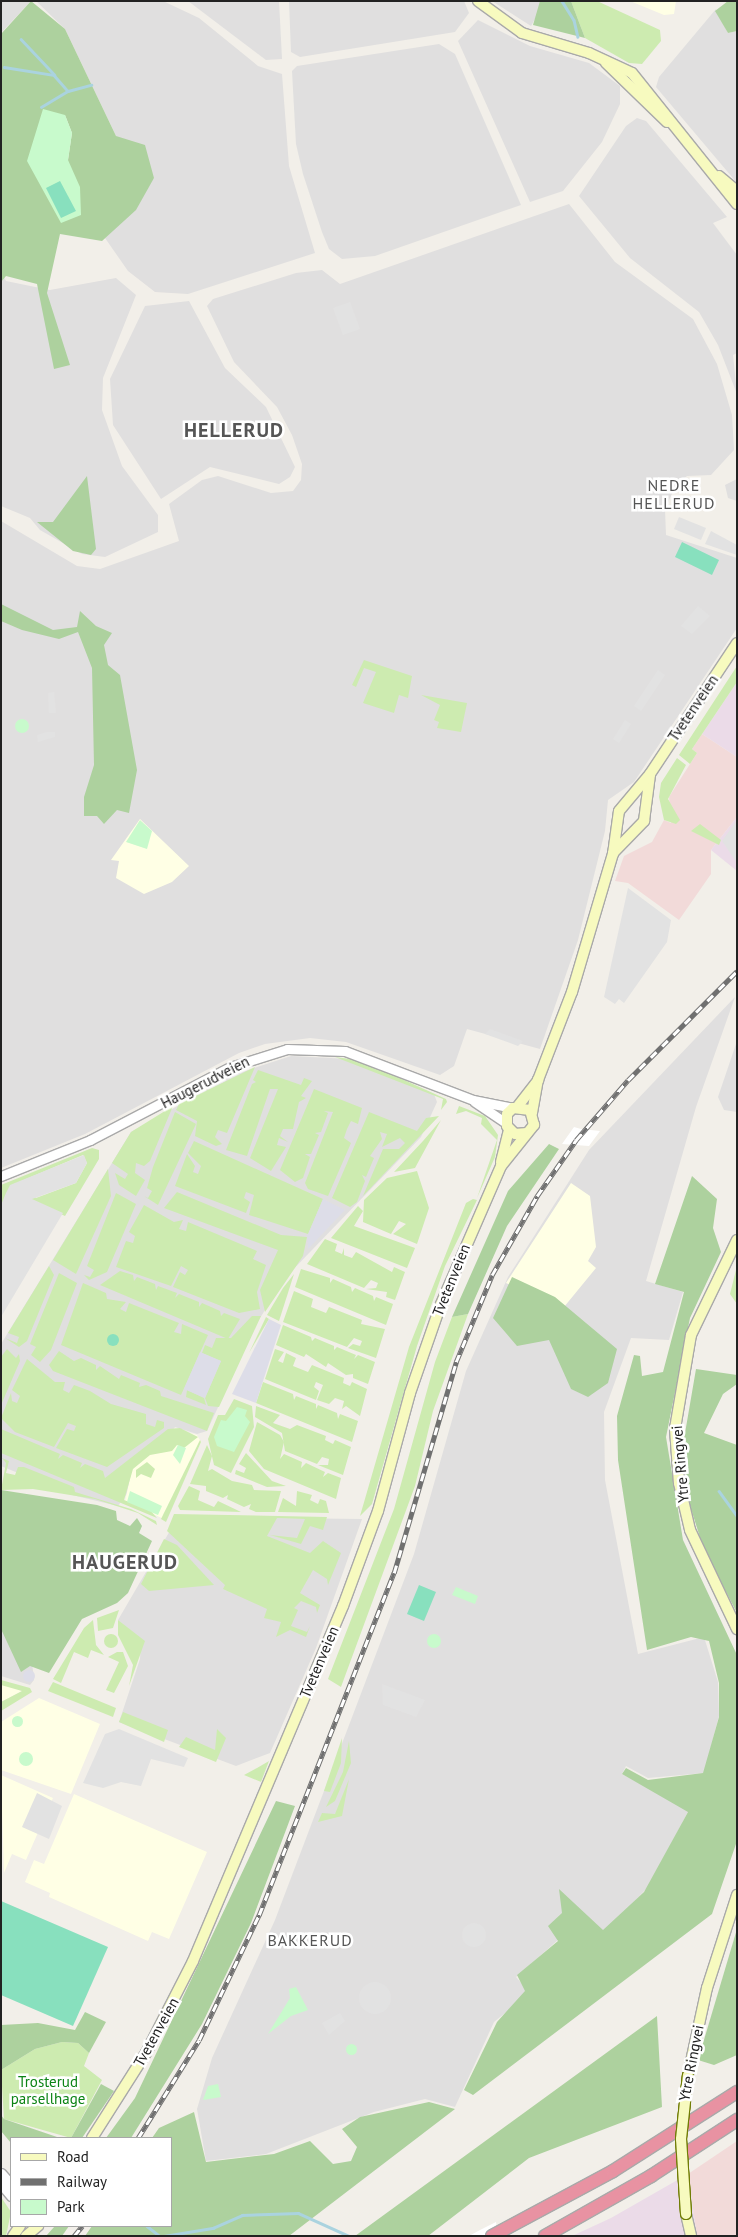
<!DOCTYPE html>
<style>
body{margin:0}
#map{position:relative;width:738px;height:2237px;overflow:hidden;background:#f2efe9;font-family:"PT Sans",sans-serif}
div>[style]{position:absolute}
.residential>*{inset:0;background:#e0dfdf}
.commercial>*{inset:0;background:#f2dad9}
.industrial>*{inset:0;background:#ebdbe8}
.education>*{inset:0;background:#ffffe5}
.grass>*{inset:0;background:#cdebb0}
.round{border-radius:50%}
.forest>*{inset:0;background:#add19e}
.park>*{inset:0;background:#c8facc}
.pitch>*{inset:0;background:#88e0be}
.parking>*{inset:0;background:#e2e2e2}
.plaza>*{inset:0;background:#dddde8}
.pier>*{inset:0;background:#fff}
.stream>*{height:2.5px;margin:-1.25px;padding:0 1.25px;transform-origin:1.25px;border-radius:1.25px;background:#aad3df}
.roads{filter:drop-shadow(1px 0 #a9a9a9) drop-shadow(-1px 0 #a9a9a9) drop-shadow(0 1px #a9a9a9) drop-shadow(0 -1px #a9a9a9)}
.tertiary>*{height:9px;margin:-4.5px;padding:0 4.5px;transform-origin:4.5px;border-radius:4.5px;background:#fff}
.secondary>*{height:10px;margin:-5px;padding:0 5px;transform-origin:5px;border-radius:5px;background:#f7fabf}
.motorway>*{height:12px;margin:-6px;padding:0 6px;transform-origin:6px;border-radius:6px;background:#e892a2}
.rail>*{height:4.5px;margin-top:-2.25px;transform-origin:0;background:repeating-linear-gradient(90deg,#fff 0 8px,#707070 0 16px);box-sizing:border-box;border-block:1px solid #707070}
.bridges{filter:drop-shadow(1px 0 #707d05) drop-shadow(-1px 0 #707d05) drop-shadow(0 1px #707d05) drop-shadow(0 -1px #707d05)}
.secondary-bridge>*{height:10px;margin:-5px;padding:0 5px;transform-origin:5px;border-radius:5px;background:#f7fabf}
span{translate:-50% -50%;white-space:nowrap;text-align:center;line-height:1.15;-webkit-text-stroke:5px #fff;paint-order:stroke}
.street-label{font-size:15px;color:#222}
.park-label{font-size:15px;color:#0c8416}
.neighbourhood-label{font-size:16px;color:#555;letter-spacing:1px}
.district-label{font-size:20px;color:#555;font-weight:700;letter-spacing:1px}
.frame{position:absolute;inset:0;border:2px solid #222;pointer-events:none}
.legend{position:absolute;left:10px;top:2137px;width:162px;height:90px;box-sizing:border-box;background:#fff;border:1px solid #a7a7a7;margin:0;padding:6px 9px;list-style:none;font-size:15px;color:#222}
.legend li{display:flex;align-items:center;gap:10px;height:25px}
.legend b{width:25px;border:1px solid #a7a7a7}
</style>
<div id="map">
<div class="residential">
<i style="clip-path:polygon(1px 1px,31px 1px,1px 33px)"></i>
<i style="clip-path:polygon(36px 1px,163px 1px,199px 18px,258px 66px,282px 74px,289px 166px,315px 253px,188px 294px,155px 292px,128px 271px,105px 238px,154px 178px,116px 136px,65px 29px)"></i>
<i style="clip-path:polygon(188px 1px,279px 1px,282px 59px,266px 60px)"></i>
<i style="clip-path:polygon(289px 1px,464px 1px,469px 13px,455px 32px,300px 57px,291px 52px)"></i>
<i style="clip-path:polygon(492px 1px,541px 1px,541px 8px,531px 26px)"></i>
<i style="clip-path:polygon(716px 9px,728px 33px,737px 31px,737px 183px,656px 87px,659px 77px)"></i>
<i style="clip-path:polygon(478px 20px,530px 46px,589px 63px,620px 86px,620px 104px,602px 142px,563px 191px,530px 202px,458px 41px)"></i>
<i style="clip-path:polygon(439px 44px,455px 54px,521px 205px,375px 256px,342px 259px,329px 249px,322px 232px,303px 174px,296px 144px,292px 71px,297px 66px)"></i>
<i style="clip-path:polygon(637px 118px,646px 121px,727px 217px,713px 223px,737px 255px,737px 353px,733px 355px,737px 394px,718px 345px,699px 312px,630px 258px,579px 196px,626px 126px)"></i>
<i style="clip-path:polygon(569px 204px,615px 262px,693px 319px,717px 364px,732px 415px,734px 450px,711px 475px,687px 476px,676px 485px,665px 509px,666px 535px,737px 558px,737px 628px,634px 782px,608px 800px,605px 831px,578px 940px,540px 1049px,467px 1029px,454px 1066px,440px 1075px,346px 1042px,310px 1038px,265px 1044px,239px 1053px,85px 1134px,1px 1168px,1px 521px,77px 566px,100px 569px,179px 541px,169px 504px,202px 480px,218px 476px,271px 493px,293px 491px,301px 480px,302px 464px,292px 435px,277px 407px,234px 362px,207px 306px,213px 299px,296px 273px,322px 270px,340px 284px)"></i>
<i style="clip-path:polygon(1px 271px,6px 281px,50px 290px,116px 278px,136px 295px,103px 378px,102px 410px,122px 466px,158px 515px,158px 532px,105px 557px,82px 554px,40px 530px,30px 518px,1px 506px)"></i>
<i style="clip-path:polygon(189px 301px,225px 368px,266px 407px,295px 467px,290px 477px,279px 484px,210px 467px,161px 499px,113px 425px,110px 379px,145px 306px)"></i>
<i style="clip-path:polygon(737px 479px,737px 501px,728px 498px,725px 485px)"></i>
<i style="clip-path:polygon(735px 997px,696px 1107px,646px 1281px,683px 1292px,669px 1340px,631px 1338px,604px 1412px,605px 1480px,638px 1654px,704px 1637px,718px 1682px,719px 1716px,704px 1773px,648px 1778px,626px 1766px,622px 1774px,689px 1810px,648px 1887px,605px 1932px,584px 1917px,516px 1977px,530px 1993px,494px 2022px,455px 2107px,425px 2099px,374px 2112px,266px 2154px,206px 2161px,197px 2109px,212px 2058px,275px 1920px,414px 1554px,466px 1371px,508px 1277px,589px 1150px)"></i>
<i style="clip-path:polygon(737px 1041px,737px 1112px,724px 1110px,718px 1097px)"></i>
<i style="clip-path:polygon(291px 1056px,350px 1059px,434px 1094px,437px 1102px,421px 1137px,284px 1279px,257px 1323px,207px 1431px,197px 1434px,175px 1427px,118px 1506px,72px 1495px,1px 1466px,1px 1344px,131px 1132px,233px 1075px)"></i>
<i style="clip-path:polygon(178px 1517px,362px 1519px,316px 1648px,270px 1753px,236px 1766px,119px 1722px,140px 1659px,141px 1640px,118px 1620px)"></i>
<i style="clip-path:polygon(1px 1602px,30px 1644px,34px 1680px,30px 1685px,1px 1676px)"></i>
</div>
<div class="commercial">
<i style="clip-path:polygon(702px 734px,737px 757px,737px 817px,711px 850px,711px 874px,679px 920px,628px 883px,615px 881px,624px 856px,652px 842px,664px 820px,671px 823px,669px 797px,697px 753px,692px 749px)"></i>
<i style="clip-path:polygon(737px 2141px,737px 2236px,697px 2236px,688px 2174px)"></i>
</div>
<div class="industrial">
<i style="clip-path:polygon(737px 682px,737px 757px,702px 734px)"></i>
<i style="clip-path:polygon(737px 817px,737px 871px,711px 850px)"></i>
<i style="clip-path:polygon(688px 2174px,697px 2236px,572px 2236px,611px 2218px)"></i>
</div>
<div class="education">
<i style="clip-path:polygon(630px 1px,676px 1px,674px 14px,664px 15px)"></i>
<i style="clip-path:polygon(140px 819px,189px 866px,172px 882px,144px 894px,116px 878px,119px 861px,111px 860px)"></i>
<i style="clip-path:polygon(571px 1183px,590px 1196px,596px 1247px,588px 1261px,596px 1268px,564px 1307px,506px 1283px)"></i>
<i style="clip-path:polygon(175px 1429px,197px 1435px,201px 1442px,166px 1520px,125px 1501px,132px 1469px)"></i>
<i style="clip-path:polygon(1px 1685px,11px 1686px,22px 1691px,1px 1702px)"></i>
<i style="clip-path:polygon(39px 1698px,100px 1724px,71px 1794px,1px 1770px,1px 1722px)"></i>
<i style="clip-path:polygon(1px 1775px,53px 1798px,26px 1860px,12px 1854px,4px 1873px)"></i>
<i style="clip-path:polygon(74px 1794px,207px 1852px,169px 1939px,152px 1932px,148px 1941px,49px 1897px,50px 1893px,25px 1882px,34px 1860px,44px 1864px)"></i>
</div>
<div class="grass">
<i style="clip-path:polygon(571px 1px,597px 1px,660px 30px,661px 41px,642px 64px,629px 63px,585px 38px)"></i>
<i style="clip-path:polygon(364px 660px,412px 676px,408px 698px,399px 695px,394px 713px,363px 703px,376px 672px,364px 668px,356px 687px,352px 685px)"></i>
<i style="clip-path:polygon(737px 666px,737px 682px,692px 749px,697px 753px,690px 764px,679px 755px)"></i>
<i style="clip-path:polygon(421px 695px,467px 703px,461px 732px,437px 728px,439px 722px,434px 720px,440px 705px)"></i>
<i style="clip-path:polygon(677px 758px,686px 765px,668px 799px,680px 820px,676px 824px,664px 820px,659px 797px,661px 783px)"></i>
<i style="clip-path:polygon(700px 824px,721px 840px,719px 845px,691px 831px)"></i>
<i style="clip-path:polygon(335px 1057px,350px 1059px,382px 1070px,446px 1099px,447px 1102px,441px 1110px,443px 1099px)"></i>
<i style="clip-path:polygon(255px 1067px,227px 1133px,218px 1130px,215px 1137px,222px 1144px,216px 1146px,195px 1136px,197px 1121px,176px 1110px,179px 1104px)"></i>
<i style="clip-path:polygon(258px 1070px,301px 1085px,304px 1078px,312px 1081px,301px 1096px,306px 1098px,299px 1102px,293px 1129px,283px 1129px,280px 1136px,288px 1142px,279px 1138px,277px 1145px,286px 1147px,271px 1171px,250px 1158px,278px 1089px,270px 1089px,247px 1156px,226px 1150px,252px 1084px,256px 1082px,253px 1080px)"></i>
<i style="clip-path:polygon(314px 1089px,362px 1108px,358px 1124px,351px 1121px,347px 1129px,344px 1138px,351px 1143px,328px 1196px,308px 1189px,305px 1183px,333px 1112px,324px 1111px,328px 1113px,321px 1132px,315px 1133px,319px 1135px,311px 1154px,305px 1154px,310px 1157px,303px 1178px,295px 1182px,280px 1170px)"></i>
<i style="clip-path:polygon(173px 1106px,150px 1161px,144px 1166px,136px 1163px,135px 1173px,145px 1180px,136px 1196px,119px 1185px,115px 1173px,125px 1179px,128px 1174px,112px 1163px,131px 1132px)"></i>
<i style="clip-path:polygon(459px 1106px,485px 1116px,498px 1135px,495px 1157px,477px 1198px,497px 1140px,481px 1124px,482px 1118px,466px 1111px,456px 1114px)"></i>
<i style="clip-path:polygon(175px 1112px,196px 1124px,158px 1205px,144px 1196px,148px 1198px,152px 1191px,147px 1188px,153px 1167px)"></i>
<i style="clip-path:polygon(369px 1112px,417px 1131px,426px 1118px,439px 1116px,363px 1196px,383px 1149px,399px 1149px,405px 1143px,400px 1138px,382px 1147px,387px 1134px,380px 1132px,382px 1139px,370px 1156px,374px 1158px,366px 1177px,362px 1175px,365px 1181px,357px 1202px,350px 1207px,332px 1198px)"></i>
<i style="clip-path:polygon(441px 1120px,415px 1168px,394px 1172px,423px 1141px)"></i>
<i style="clip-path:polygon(194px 1141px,323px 1199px,308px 1234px,249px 1215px,254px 1195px,246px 1192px,244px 1198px,250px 1202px,246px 1213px,175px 1186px,187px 1154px,195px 1166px,193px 1172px,198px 1174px,201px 1166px,188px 1153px)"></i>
<i style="clip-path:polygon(92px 1148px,99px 1150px,99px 1159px,65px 1216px,28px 1199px,26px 1204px,21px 1197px,31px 1193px,36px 1198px,76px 1183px,87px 1163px,83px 1155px,12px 1185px,1px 1218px,1px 1185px)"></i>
<i style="clip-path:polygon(108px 1169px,111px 1196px,76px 1274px,53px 1260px)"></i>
<i style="clip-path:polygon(417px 1171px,429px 1208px,417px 1244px,393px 1234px,406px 1224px,399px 1221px,391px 1234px,363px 1222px,364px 1200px,387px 1178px)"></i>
<i style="clip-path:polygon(177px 1192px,281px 1235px,307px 1237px,303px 1256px,265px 1312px,260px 1290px,278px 1250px,164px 1208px)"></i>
<i style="clip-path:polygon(116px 1193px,136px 1204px,107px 1272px,89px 1280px,84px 1275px,90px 1277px,94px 1270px,87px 1266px)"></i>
<i style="clip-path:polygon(473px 1199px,477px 1200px,445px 1266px,417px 1346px,372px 1504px,360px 1516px,409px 1347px,466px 1203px)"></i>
<i style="clip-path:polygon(144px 1205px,174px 1222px,183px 1220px,179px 1229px,186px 1231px,188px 1222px,257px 1251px,253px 1259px,266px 1265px,257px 1292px,260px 1309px,239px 1313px,173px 1287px,180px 1272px,185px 1275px,188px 1270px,181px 1266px,171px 1286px,116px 1267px,126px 1241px,133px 1243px,135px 1236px,129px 1232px)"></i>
<i style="clip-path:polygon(358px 1206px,363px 1211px,354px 1226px,415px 1248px,407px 1268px,331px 1238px)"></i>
<i style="clip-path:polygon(325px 1239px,337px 1244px,335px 1251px,342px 1254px,344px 1248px,344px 1255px,352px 1258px,356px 1252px,392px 1272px,394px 1267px,405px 1272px,395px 1300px,386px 1297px,387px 1292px,366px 1289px,376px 1288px,378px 1283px,371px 1280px,364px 1288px,307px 1264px)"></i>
<i style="clip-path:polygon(49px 1266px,54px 1275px,27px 1341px,19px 1347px,5px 1338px,17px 1343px,19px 1337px,8px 1333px)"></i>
<i style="clip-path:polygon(737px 1266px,737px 1304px,730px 1294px)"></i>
<i style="clip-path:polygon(301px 1269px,330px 1278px,330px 1283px,333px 1279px,351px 1287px,352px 1292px,355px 1288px,373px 1296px,374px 1301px,376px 1297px,393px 1304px,386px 1325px,295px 1287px)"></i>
<i style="clip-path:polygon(120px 1271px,133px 1275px,134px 1281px,137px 1277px,155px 1284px,156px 1290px,158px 1286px,177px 1293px,175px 1298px,179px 1294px,199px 1302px,199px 1307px,202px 1303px,220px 1311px,221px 1316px,224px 1313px,240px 1319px,228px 1339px,100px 1285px)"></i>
<i style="clip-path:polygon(59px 1273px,77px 1283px,51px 1350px,40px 1362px,31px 1355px,36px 1347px,30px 1344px)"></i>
<i style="clip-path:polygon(294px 1274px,279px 1321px,267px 1315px,283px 1288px)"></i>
<i style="clip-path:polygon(83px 1283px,106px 1293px,107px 1299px,126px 1302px,120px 1309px,126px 1312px,129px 1303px,179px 1323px,174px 1332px,181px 1334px,182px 1324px,208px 1335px,181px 1395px,61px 1345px)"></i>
<i style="clip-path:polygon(294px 1291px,313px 1299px,311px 1307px,326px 1313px,329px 1307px,362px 1320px,361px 1324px,385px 1329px,376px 1358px,348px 1348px,353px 1344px,360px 1346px,362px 1341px,354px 1338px,347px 1347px,283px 1322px)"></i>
<i style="clip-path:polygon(468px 1314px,433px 1411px,415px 1486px,341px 1687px,328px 1679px,394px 1509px,435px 1362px,452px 1317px)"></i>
<i style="clip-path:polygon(252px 1316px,261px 1316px,219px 1407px,208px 1406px,205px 1398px,221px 1361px,202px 1353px,205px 1345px,212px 1348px,216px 1338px,231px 1338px)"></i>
<i style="clip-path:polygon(266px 1317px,269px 1319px,249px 1353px)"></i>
<i style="clip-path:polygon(283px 1325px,311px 1337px,312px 1341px,315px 1338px,334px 1346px,334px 1350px,337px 1347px,356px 1355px,354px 1359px,358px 1355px,375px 1362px,368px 1384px,353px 1378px,353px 1374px,346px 1375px,328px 1363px,326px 1367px,306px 1354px,304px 1357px,276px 1345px)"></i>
<i style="clip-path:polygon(7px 1349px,16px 1358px,19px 1354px,20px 1361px,1px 1405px,1px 1357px)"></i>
<i style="clip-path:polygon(275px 1349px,284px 1352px,278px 1361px,283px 1363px,286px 1353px,296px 1358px,293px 1366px,308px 1372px,312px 1365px,344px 1378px,343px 1383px,350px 1386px,352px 1382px,367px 1389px,360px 1416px,346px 1406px,342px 1409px,344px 1401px,335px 1398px,329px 1404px,317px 1400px,323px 1385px,316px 1382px,314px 1387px,319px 1391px,316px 1400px,265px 1379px)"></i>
<i style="clip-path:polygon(59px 1351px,74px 1361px,81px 1358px,96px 1365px,96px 1370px,100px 1366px,119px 1379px,121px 1375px,140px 1383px,139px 1387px,146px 1385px,160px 1391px,161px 1396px,214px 1413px,207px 1431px,53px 1371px,49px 1365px)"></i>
<i style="clip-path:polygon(27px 1359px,55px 1382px,65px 1382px,63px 1390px,69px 1393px,74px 1385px,90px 1391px,111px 1404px,146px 1414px,146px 1424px,155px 1427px,157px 1420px,164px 1422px,164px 1428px,107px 1467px,56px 1448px,67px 1429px,74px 1431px,76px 1426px,68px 1423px,54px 1447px,15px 1432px,1px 1418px,11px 1393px,12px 1401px,17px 1403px,20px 1396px,12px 1390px)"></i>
<i style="clip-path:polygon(263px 1382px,293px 1394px,294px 1400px,296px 1396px,316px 1404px,316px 1409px,318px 1405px,337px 1413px,338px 1419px,340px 1414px,358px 1421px,352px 1442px,256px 1403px)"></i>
<i style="clip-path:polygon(187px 1390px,204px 1398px,206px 1405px,186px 1397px)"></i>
<i style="clip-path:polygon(234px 1399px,252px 1406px,254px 1427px,231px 1473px,214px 1465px,208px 1439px,218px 1415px,225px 1415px)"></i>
<i style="clip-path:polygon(256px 1406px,280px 1415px,273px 1423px,290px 1429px,297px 1425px,326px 1436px,325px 1440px,333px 1444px,335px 1440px,351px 1447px,343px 1475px,318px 1465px,328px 1465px,329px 1459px,322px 1457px,317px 1464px,285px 1451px,282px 1433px,255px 1417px)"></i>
<i style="clip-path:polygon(257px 1422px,280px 1435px,284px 1442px,280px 1459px,284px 1454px,302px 1462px,301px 1468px,306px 1463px,325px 1472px,323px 1477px,328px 1473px,341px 1478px,336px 1499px,264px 1469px,249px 1451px)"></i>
<i style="clip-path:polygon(180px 1428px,198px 1437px,184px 1448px,177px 1445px,172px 1451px,150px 1455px,133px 1469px,124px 1500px,150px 1510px,157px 1518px,1px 1453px,1px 1429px,60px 1454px,58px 1459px,63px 1455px,82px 1463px,80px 1468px,85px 1464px,103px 1471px,105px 1478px,168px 1429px)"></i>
<i style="clip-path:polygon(200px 1440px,201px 1442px,166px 1522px,161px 1519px)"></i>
<i style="clip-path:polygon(207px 1445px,212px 1456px,208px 1471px,212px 1469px,232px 1481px,252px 1485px,254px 1490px,281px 1491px,275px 1512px,256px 1512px,249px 1509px,251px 1504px,244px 1507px,227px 1499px,228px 1495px,223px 1498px,206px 1491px,206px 1486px,190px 1484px)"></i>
<i style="clip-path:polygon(246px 1453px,272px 1481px,286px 1486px,267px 1487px,235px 1474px,236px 1470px,244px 1473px,246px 1468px,239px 1464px)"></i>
<i style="clip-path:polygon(2px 1458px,9px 1461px,6px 1473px,15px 1475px,18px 1467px,24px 1467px,74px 1487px,75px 1492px,131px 1509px,156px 1521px,157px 1525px,138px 1513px,95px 1499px,33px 1489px,1px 1490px,6px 1463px)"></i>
<i style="clip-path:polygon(147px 1462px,155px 1469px,151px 1478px,141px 1474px,136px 1478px,136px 1470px)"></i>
<i style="clip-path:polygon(189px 1486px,200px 1491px,198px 1500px,214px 1507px,218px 1501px,241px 1512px,180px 1510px,178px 1506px)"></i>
<i style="clip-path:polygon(297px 1491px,312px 1495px,310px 1500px,318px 1504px,320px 1499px,326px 1501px,329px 1513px,278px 1512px,283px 1498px,296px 1506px)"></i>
<i style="clip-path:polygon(174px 1514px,327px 1517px,323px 1530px,310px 1526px,301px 1544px,270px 1535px,297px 1538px,305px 1519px,277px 1518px,267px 1536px,310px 1553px,323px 1541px,341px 1553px,328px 1585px,327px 1579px,313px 1570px,300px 1593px,320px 1605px,317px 1613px,316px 1607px,301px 1601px,294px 1608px,298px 1610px,291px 1626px,307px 1632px,310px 1626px,306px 1637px,290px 1630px,276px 1637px,281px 1622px,264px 1618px,267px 1609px,223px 1589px,225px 1585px,167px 1531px)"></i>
<i style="clip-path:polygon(164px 1539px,177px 1545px,214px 1585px,149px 1591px,141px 1584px)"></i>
<i style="clip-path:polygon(119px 1610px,113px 1628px,98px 1631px,97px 1618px)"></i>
<i style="clip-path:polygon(93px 1620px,96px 1645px,104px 1655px,91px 1650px,88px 1658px,74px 1652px,61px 1683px,53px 1679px,84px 1628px)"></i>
<i style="clip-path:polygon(118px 1620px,145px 1641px,129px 1686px,133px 1665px,118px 1635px)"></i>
<i class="round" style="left:104px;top:1634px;width:14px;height:14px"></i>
<i style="clip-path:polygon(117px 1652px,123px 1652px,128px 1666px,114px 1693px,106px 1690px,119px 1662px,108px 1657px)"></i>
<i style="clip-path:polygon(1px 1680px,30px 1688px,32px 1692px,1px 1711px,1px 1702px,22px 1691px,1px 1685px)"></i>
<i style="clip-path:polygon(53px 1682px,116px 1708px,113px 1717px,48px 1691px)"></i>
<i style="clip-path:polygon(123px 1712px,168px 1730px,164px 1742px,119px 1722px)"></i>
<i style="clip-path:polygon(217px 1729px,226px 1738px,216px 1762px,179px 1747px,186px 1737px,215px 1750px)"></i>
<i style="clip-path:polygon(342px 1738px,341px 1763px,330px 1792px,324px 1791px)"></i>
<i style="clip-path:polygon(349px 1741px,351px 1763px,335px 1801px,326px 1807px,343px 1772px)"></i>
<i style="clip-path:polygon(269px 1761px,261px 1782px,244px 1775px,257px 1768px)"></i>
<i style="clip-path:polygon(349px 1779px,342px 1816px,318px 1822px,322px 1813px,335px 1814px)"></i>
<i style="clip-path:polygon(62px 2042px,78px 2043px,89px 2053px,84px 2066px,102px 2080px,71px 2138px,4px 2119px,1px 2070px,35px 2049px)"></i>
<i style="clip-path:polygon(1px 2197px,11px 2212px,6px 2236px,1px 2236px)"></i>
</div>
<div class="forest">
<i style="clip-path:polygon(evenodd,31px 1px,65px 29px,116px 136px,145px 145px,154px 178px,136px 210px,102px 241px,60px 234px,47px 293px,70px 365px,54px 369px,37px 284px,6px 276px,1px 282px,1px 34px,31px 1px,65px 115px,72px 133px,68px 160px,65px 115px)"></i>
<i style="clip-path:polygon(540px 1px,571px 1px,585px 38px,533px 25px)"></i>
<i style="clip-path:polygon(728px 1px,737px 1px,737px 31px,728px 33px,715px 11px)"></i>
<i style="clip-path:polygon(87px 476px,96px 549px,91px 555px,73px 551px,37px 522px,53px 522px)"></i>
<i style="clip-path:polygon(1px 604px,53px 630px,77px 627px,80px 611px,96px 626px,112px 633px,104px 645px,108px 665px,120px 675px,137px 770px,129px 813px,117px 810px,104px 824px,97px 816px,84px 816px,84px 797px,94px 765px,92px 668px,78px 632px,59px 639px,22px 630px,1px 621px)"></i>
<i style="clip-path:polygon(549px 1144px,559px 1149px,507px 1226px,468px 1314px,452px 1317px,508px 1191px)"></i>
<i style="clip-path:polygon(692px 1176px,717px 1199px,713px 1228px,721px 1252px,690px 1318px,666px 1437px,683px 1540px,737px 1655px,737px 1841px,712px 1914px,473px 2095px,464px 2090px,497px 2022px,525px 1991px,517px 1975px,558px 1941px,548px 1926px,562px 1913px,559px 1889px,603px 1930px,644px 1892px,688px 1812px,622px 1774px,626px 1768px,648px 1780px,703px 1773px,719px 1717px,719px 1683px,709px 1641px,691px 1637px,647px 1650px,618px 1460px,617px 1416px,634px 1355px,640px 1356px,642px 1376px,663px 1372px,684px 1292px,655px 1284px)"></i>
<i style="clip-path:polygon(512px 1277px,555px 1297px,617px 1349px,608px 1383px,588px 1397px,571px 1389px,549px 1340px,517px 1346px,493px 1318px)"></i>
<i style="clip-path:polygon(696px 1369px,737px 1375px,737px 1384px,723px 1394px,704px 1433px,737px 1445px,737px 1613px,703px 1547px,687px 1496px,684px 1439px)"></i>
<i style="clip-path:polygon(1px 1490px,97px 1505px,116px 1511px,117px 1520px,130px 1526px,137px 1518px,142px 1526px,139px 1533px,152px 1541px,128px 1593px,117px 1603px,82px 1619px,49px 1673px,30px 1666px,21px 1672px,1px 1629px)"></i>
<i style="clip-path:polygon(276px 1801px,295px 1806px,251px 1923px,202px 2024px,131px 2138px,106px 2138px,135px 2098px)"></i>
<i style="clip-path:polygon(737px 1929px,737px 2055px,714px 2065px,698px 2060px)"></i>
<i style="clip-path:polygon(85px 2012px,106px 2022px,89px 2053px,78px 2043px,62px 2042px,35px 2049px,1px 2070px,1px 2025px,38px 2023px,75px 2030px)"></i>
<i style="clip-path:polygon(657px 2016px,662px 2107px,529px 2158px,428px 2236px,355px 2236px)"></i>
<i style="clip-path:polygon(101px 2084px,114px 2091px,82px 2138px,71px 2138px)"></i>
<i style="clip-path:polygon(429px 2102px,455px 2109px,289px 2236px,85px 2236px,92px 2226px,171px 2226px,171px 2138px,152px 2138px,159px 2128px,194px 2112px,206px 2162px,274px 2154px,310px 2141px,333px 2164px,351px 2161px,357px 2147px,342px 2129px,360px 2117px)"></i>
<i style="clip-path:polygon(1px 2115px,4px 2119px,60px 2138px,11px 2138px,11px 2143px,1px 2131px)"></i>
<i style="clip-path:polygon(55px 2226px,69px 2226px,62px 2236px,46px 2236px)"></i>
</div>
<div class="park">
<i style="clip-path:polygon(43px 109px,65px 115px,72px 133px,68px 160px,80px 187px,81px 215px,61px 223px,27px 161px)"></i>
<i class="round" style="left:15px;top:719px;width:14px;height:14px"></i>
<i style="clip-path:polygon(140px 820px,152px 831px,147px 849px,126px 842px)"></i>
<i style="clip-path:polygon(237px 1407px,247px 1410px,245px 1416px,250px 1422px,234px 1452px,217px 1446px,214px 1437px,221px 1420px,226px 1421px)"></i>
<i style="clip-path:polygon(178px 1445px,186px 1448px,180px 1464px,173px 1455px)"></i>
<i style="clip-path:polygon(130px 1491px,162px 1506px,158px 1515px,127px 1502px)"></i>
<i style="clip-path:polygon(456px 1587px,478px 1596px,475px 1604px,452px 1595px)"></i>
<i class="round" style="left:427px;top:1634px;width:14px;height:14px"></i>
<i class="round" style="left:11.5px;top:1715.5px;width:11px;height:11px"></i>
<i class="round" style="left:19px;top:1752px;width:14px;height:14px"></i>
<i style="clip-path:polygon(296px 1987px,308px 2010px,291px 2016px,268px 2034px,290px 1998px,289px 1989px)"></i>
<i class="round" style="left:345.5px;top:2043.5px;width:11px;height:11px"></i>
<i style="clip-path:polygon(218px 2084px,221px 2097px,203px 2100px,208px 2086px)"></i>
</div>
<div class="pitch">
<i style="clip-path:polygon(60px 181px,76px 211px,61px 218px,46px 188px)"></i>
<i style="clip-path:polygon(682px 542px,719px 560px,712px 575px,675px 557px)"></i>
<i class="round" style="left:107px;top:1334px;width:12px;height:12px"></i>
<i style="clip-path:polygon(419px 1585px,436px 1592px,424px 1621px,407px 1614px)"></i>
<i style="clip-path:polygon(1px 1901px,108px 1947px,73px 2026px,1px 1995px)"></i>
</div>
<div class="parking">
<i style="clip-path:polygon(350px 302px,360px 329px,343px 335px,333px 308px)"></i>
<i style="clip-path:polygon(679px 517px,706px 528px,701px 540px,674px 529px)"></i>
<i style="clip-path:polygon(711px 531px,737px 545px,737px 555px,705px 544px)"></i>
<i style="clip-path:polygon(698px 606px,710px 616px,692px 634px,681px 626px)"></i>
<i style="clip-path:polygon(658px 670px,665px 675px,641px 711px,634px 706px)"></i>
<i style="clip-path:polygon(54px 692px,56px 713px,49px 713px,48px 693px)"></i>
<i style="clip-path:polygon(625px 720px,631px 724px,619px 743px,613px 739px)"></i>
<i style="clip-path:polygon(47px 732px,55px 732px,55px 737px,38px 742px,37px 735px)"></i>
<i style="clip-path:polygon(737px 820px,737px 863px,722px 841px)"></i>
<i style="clip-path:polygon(628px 888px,671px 920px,667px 942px,624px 1003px,619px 999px,615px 1004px,604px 997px)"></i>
<i style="clip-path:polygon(490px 1029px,523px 1041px,518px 1046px,485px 1034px)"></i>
<i style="clip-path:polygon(84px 1155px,87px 1163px,76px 1183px,32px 1199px,63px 1213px,1px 1317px,1px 1205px,6px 1193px,10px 1185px)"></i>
<i style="clip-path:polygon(382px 1684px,425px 1700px,416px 1717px,383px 1705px)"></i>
<i style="clip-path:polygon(119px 1729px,188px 1758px,184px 1767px,151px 1759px,141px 1786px,121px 1782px,103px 1788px,83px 1783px,105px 1734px)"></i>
<i style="clip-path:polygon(37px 1793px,62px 1806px,49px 1839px,22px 1827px)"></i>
<i class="round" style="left:462px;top:1923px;width:24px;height:24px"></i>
<i class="round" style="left:359px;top:1982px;width:32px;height:32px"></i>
<i style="clip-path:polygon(340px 2013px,345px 2021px,329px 2035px,322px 2023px)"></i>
</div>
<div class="plaza">
<i style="clip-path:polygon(323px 1199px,345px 1210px,308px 1249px,307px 1237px)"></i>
<i style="clip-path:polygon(269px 1319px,281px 1325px,256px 1403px,232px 1394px)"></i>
<i style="clip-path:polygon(200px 1352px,221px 1361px,205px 1398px,184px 1389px)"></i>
<i class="round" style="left:23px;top:1670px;width:12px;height:12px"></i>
</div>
<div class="pier">
<i style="clip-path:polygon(574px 1127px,581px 1129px,600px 1131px,589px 1146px,562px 1144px)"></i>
<i style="clip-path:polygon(496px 2222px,498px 2236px,469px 2236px,480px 2230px)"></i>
</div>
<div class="stream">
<i style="left:562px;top:1px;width:22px;rotate:58deg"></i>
<i style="left:574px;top:20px;width:17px;rotate:77deg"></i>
<i style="left:21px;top:39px;width:48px;rotate:46.7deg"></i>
<i style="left:4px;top:67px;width:51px;rotate:9.1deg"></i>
<i style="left:54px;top:75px;width:21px;rotate:49deg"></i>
<i style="left:68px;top:91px;width:24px;rotate:-15deg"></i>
<i style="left:41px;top:107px;width:31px;rotate:-31deg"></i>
<i style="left:719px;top:1491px;width:31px;rotate:54deg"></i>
<i style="left:147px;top:2226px;width:16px;rotate:38deg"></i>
<i style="left:164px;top:2236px;width:50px;rotate:-9.3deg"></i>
<i style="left:213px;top:2228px;width:32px;rotate:-24deg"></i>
<i style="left:242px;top:2215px;width:56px;rotate:-2deg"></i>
<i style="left:298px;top:2213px;width:56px;rotate:24.3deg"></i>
</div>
<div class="roads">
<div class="tertiary">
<i style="left:475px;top:1102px;width:37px;rotate:34deg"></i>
<i style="left:1px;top:1176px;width:96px;rotate:-22deg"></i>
<i style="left:90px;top:1140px;width:158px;rotate:-27.5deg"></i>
<i style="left:230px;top:1067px;width:60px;rotate:-17.5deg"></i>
<i style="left:287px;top:1049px;width:58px;rotate:2deg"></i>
<i style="left:345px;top:1051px;width:137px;rotate:20.9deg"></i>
<i style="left:473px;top:1100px;width:41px;rotate:11.3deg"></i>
<i style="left:1px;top:2173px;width:15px;rotate:48deg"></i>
<i style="left:1px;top:2184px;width:16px;rotate:50deg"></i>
</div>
<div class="secondary">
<i style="left:478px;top:1px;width:54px;rotate:36deg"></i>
<i style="left:522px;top:33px;width:70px;rotate:16.6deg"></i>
<i style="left:589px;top:53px;width:47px;rotate:24.9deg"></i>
<i style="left:632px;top:73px;width:168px;rotate:51.3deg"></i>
<i style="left:606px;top:63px;width:85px;rotate:44deg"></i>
<i style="left:719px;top:176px;width:23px;rotate:40deg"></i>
<i style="left:613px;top:853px;width:45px;rotate:-45.9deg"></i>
<i style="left:644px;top:821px;width:46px;rotate:-82.6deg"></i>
<i style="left:518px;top:1106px;width:33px;rotate:-52deg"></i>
<i style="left:538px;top:1080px;width:94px;rotate:-68.9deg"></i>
<i style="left:572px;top:992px;width:144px;rotate:-73.5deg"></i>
<i style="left:613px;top:854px;width:43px;rotate:-82.1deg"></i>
<i style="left:619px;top:811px;width:48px;rotate:-50deg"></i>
<i style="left:650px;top:774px;width:157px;rotate:-56.4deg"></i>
<i style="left:532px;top:1113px;width:34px;rotate:-80deg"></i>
<i style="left:501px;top:1162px;width:34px;rotate:-76deg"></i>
<i style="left:737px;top:1240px;width:106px;rotate:115.8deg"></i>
<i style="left:691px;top:1335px;width:95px;rotate:99.7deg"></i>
<i style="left:675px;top:1429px;width:54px;rotate:85.8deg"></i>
<i style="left:679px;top:1483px;width:48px;rotate:76.8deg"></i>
<i style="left:690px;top:1530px;width:110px;rotate:64.6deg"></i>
<i style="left:688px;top:2075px;width:89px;rotate:-77.7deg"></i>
<i style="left:707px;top:1988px;width:98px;rotate:-72.1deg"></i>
<i style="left:92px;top:2138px;width:101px;rotate:-57.6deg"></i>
<i style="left:146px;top:2053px;width:103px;rotate:-62.9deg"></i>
<i style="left:193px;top:1961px;width:385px;rotate:-67.1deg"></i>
<i style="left:343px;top:1606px;width:101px;rotate:-69.8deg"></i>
<i style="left:378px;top:1511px;width:122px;rotate:-74.8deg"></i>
<i style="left:410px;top:1393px;width:94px;rotate:-70.8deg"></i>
<i style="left:441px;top:1304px;width:150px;rotate:-66.5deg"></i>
<i style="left:501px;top:1166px;width:53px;rotate:-51.2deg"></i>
<i style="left:534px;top:1125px;width:16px;rotate:-105deg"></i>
<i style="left:530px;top:1110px;width:17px;rotate:-173deg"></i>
<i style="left:513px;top:1108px;width:8px;rotate:135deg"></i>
<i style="left:507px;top:1114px;width:12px;rotate:90deg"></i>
<i style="left:507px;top:1126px;width:11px;rotate:45deg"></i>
<i style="left:515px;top:1134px;width:12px;rotate:-5deg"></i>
<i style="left:686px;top:2214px;width:23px;rotate:77deg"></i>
<i style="left:13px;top:2236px;width:12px;rotate:-55deg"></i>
<i style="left:26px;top:2236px;width:16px;rotate:-40deg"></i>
</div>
<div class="motorway">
<i style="left:492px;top:2236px;width:137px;rotate:-28.2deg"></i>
<i style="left:613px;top:2171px;width:147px;rotate:-32.5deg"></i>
<i style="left:545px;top:2236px;width:122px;rotate:-29.5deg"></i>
<i style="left:651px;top:2176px;width:103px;rotate:-33.1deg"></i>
</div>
</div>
<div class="rail">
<i style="left:138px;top:2138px;width:115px;rotate:-58.1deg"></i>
<i style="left:199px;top:2040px;width:139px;rotate:-64.4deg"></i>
<i style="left:259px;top:1915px;width:368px;rotate:-68.5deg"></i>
<i style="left:394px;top:1573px;width:220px;rotate:-73.6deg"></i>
<i style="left:456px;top:1362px;width:94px;rotate:-67.5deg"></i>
<i style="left:492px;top:1275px;width:91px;rotate:-60.3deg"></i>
<i style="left:537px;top:1196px;width:68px;rotate:-55.1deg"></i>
<i style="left:576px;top:1140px;width:79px;rotate:-49.1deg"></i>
<i style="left:628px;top:1080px;width:154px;rotate:-45deg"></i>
<i style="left:74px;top:2236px;width:13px;rotate:-51deg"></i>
</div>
<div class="bridges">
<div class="secondary-bridge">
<i style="left:686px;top:2214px;width:75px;rotate:-93.8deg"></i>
<i style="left:681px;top:2139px;width:64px;rotate:-83.8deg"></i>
</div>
</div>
<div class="street-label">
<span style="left:693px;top:708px;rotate:-56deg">Tvetenveien</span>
<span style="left:205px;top:1082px;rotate:-27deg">Haugerudveien</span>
<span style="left:451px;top:1280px;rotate:-68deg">Tvetenveien</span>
<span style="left:680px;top:1464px;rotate:-95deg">Ytre Ringvei</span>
<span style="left:319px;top:1662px;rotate:-67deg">Tvetenveien</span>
<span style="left:156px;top:2032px;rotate:-61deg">Tvetenveien</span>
<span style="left:691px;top:2063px;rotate:-79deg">Ytre Ringvei</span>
</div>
<div class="park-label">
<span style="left:48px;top:2090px">Trosterud<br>parsellhage</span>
</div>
<div class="neighbourhood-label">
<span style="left:674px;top:494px">NEDRE<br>HELLERUD</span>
<span style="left:310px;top:1940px">BAKKERUD</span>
</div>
<div class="district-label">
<span style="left:234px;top:430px">HELLERUD</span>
<span style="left:125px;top:1562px">HAUGERUD</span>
</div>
<div class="frame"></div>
<ul class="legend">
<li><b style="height:6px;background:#f7fabf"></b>Road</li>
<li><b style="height:6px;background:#707070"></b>Railway</li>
<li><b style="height:14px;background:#c8facc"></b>Park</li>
</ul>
</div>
